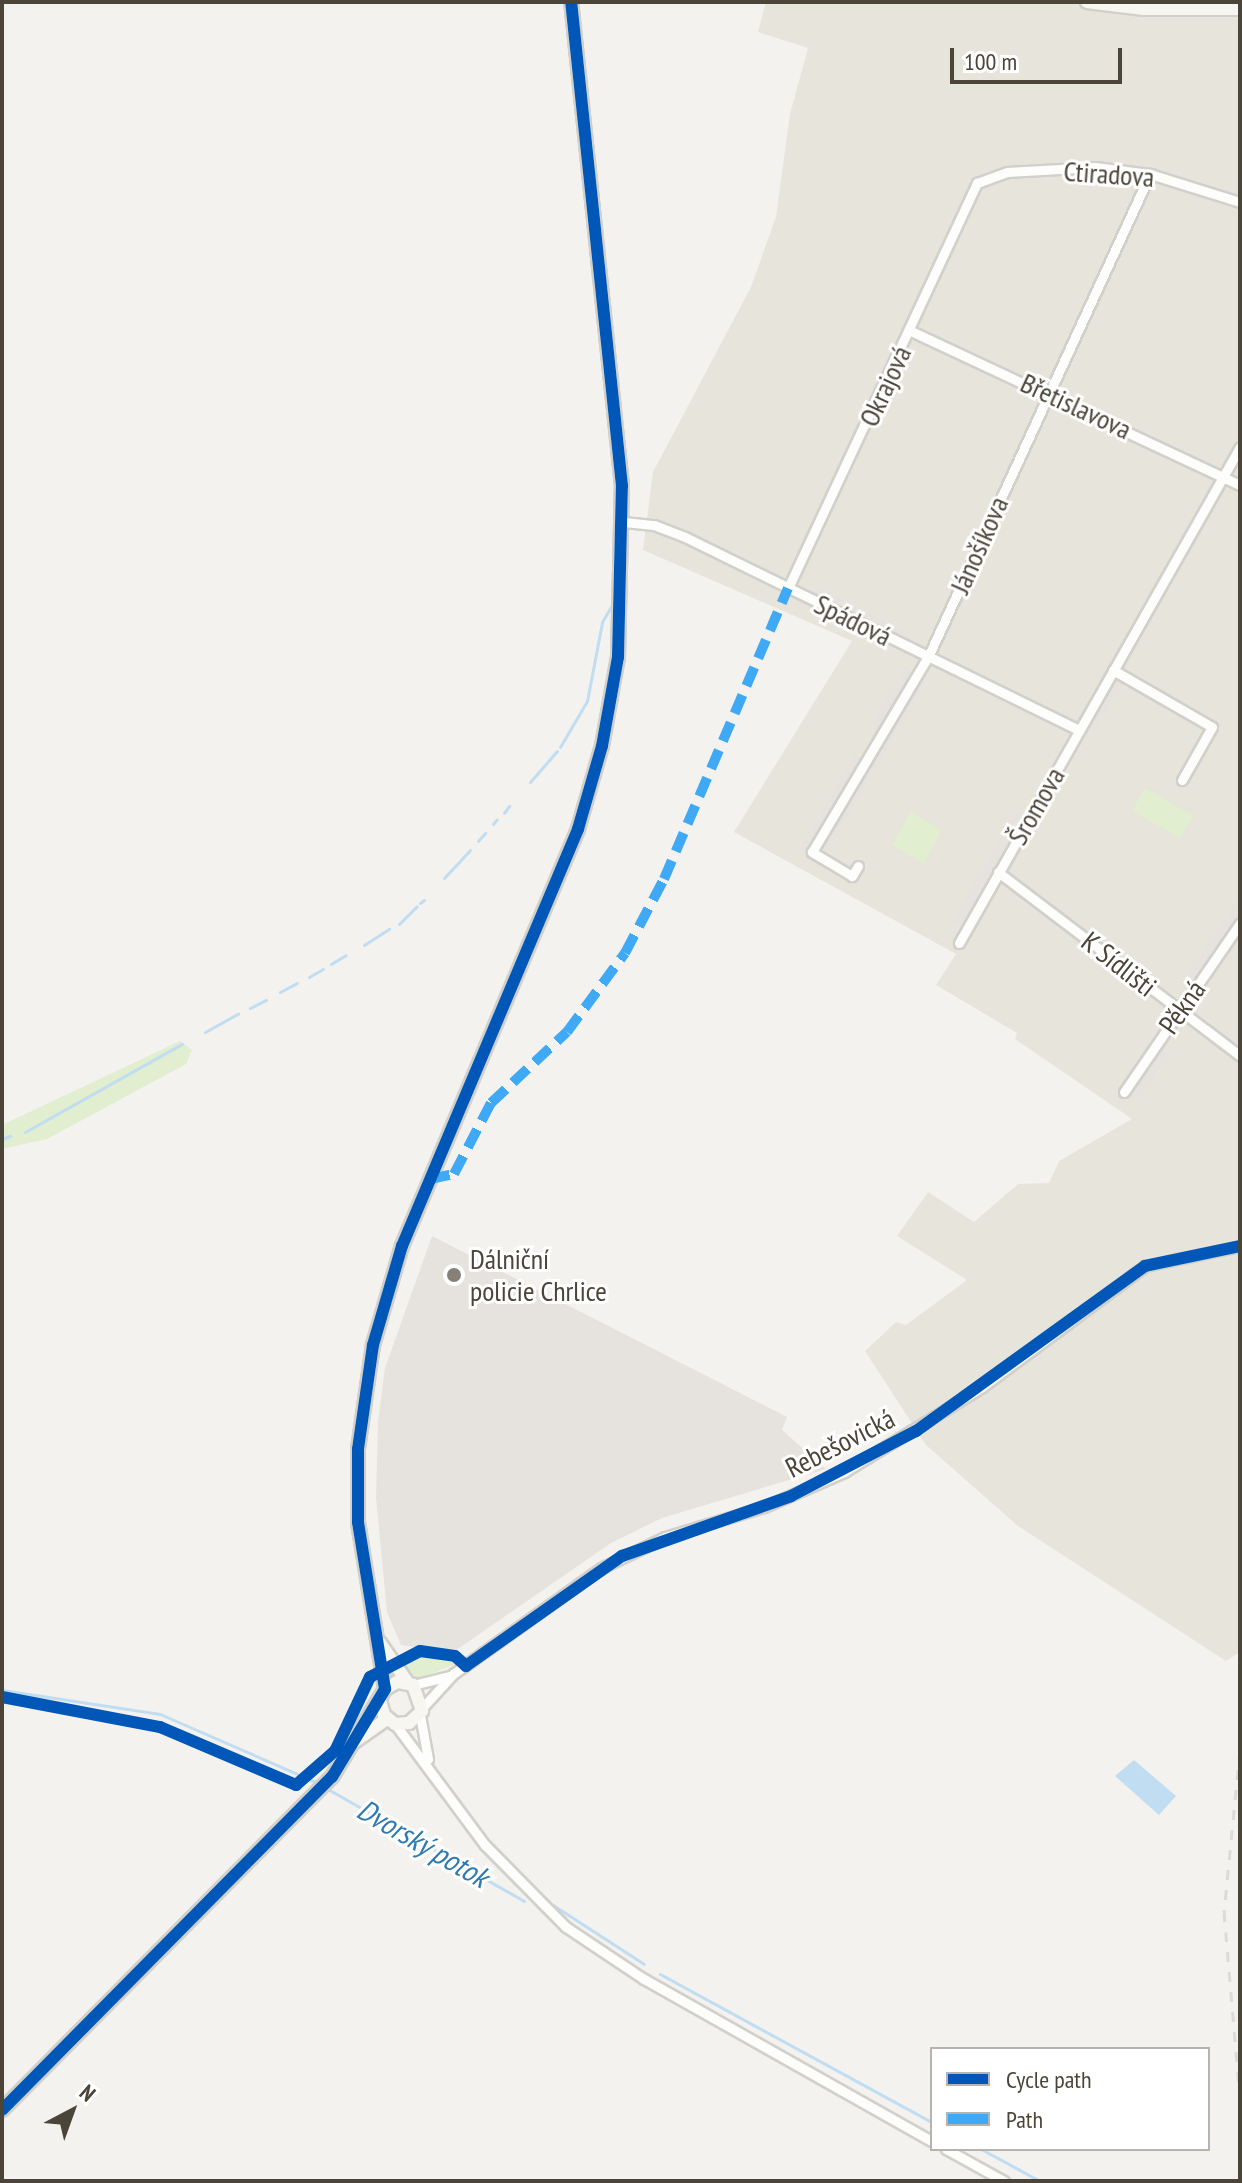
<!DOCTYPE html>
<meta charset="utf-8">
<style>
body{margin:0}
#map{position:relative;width:1242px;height:2183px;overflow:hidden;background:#f4f2ee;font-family:"PT Sans Narrow",sans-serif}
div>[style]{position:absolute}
.residential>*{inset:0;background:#e7e4dc}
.industrial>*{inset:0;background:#e6e2de}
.green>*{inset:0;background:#e1eecf}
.parking>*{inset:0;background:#e6e3df}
.water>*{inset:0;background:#c0ddf1}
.stream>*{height:3px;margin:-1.5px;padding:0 1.5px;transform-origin:1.5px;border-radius:1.5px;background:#c0ddf1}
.roads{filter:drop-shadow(2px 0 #d2d0cb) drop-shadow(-2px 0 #d2d0cb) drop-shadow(0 2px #d2d0cb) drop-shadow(0 -2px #d2d0cb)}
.street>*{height:9px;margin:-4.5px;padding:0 4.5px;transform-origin:4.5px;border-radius:4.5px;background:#fdfdfc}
.secondary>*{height:12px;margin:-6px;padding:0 6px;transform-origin:6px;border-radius:6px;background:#f7f6f1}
.rail>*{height:3px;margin-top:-1.5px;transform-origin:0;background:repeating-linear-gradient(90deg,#dbdbda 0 10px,transparent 0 20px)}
.quiet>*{height:10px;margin-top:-5px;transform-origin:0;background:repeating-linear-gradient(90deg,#3fa9f5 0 20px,transparent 0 30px)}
.cycleway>*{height:12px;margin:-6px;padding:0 6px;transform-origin:6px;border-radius:6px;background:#0057b8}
.dots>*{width:22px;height:22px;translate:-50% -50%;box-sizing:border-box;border:4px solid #fff;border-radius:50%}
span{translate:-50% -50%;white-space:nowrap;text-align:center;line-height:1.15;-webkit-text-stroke:6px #fff;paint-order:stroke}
.street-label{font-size:28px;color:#4b4439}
.poi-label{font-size:28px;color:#4b4439}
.left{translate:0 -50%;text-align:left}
.water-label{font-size:30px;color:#2e7ab2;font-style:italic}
.frame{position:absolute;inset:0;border:4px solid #4b4439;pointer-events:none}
.legend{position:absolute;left:930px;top:2047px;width:280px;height:104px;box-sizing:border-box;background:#fff;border:2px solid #b7b4b0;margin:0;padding:10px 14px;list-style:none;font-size:24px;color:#4b4439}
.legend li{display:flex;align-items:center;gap:16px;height:40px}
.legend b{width:40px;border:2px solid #b7b4b0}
.north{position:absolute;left:32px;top:2071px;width:80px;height:80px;-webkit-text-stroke:6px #fff;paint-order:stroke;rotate:41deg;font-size:22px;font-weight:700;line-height:32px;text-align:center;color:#4b4439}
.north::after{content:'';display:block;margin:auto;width:28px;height:36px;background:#4b4439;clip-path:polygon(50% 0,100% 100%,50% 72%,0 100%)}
.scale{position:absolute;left:950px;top:48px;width:172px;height:36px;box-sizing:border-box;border:4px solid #4b4439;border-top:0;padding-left:10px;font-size:24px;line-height:28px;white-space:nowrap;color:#4b4439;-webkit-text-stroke:6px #fff;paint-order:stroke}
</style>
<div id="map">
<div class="residential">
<i style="clip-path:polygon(766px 2px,1240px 2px,1240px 1652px,1226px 1661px,1018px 1526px,926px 1445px,865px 1351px,896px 1322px,906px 1325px,967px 1280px,897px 1236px,928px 1192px,974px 1222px,1018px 1184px,1049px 1183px,1059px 1161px,1132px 1119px,1015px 1039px,1017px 1033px,936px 985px,956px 954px,734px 832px,852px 641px,643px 550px,653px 472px,751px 287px,776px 217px,790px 114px,808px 48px,758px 32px)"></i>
</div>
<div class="industrial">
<i style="clip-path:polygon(432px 1236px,787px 1417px,782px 1430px,826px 1469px,662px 1518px,611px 1543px,452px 1653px,401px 1645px,387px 1612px,376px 1497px,378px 1422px,385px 1368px)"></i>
</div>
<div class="green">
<i style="clip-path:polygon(1145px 788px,1193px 816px,1180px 838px,1132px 811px)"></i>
<i style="clip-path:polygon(911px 812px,942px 830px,923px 863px,892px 845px)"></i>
<i style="clip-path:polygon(180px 1041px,192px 1050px,186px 1064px,47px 1139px,2px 1149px,2px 1125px)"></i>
<i style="clip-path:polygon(417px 1654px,454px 1659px,460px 1662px,419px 1679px,401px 1667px)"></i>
</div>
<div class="parking">
<i style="clip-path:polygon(814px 586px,911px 633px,908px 639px,811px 593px)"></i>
<i style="clip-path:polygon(904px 667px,928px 678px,829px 850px,814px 841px,807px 853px,800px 849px,854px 753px,869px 763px,887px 733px,872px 723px)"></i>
<i style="clip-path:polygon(1114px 678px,1124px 683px,1096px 732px,1087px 727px)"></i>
<i style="clip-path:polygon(1013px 813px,1021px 817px,961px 927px,952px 922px)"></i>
<i style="clip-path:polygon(1240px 896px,1240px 915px,1196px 979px,1188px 973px)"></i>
<i style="clip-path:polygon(1164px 1046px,1172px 1051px,1137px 1102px,1129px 1097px)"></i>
</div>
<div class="water">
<i style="clip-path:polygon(1134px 1760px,1176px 1796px,1159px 1815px,1115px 1776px)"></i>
</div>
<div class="stream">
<i style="left:560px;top:747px;width:53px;rotate:-59.6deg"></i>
<i style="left:587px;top:701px;width:80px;rotate:-79.2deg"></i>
<i style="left:602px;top:622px;width:24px;rotate:-60deg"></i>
<i style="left:530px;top:782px;width:41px;rotate:-48.9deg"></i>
<i style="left:504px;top:813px;width:9px;rotate:-54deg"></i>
<i style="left:493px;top:824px;width:6px;rotate:-51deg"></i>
<i style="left:478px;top:841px;width:11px;rotate:-49deg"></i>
<i style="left:444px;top:878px;width:38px;rotate:-47deg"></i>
<i style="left:420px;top:903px;width:5px;rotate:-37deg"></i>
<i style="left:399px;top:924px;width:25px;rotate:-45deg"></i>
<i style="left:364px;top:945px;width:30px;rotate:-33deg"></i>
<i style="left:331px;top:964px;width:17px;rotate:-31deg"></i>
<i style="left:309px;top:977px;width:16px;rotate:-30deg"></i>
<i style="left:280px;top:992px;width:19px;rotate:-28deg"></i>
<i style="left:250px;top:1008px;width:18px;rotate:-27deg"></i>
<i style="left:205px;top:1032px;width:38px;rotate:-29deg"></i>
<i style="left:25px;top:1132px;width:180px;rotate:-29.3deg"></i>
<i style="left:2px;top:1139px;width:9px;rotate:-21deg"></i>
<i style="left:2px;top:1690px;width:160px;rotate:8.6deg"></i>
<i style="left:160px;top:1714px;width:175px;rotate:23.6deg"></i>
<i style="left:326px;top:1788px;width:228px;rotate:29.7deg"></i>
<i style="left:553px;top:1905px;width:108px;rotate:33deg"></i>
<i style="left:660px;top:1974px;width:310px;rotate:28.6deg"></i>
<i style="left:981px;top:2149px;width:67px;rotate:28.5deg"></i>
</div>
<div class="roads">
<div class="street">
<i style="left:911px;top:331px;width:363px;rotate:25.1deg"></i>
<i style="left:624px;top:522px;width:30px;rotate:6deg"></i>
<i style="left:654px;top:525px;width:33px;rotate:21deg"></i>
<i style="left:685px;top:537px;width:439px;rotate:26.1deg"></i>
<i style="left:788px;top:588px;width:447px;rotate:-65deg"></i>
<i style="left:977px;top:183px;width:32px;rotate:-20deg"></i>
<i style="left:1007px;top:172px;width:88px;rotate:-3.3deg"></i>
<i style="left:1095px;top:167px;width:55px;rotate:7.3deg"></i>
<i style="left:1150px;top:174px;width:94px;rotate:17.3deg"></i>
<i style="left:1113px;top:670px;width:114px;rotate:29.9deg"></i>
<i style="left:1212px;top:727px;width:61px;rotate:119.5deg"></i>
<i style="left:858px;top:866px;width:12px;rotate:121deg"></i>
<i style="left:852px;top:876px;width:47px;rotate:-149deg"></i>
<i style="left:812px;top:852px;width:227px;rotate:-59.3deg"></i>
<i style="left:928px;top:657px;width:532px;rotate:-65.32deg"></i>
<i style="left:998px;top:872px;width:304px;rotate:37.2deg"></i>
<i style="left:959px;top:943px;width:570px;rotate:-60.47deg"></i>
<i style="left:1124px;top:1092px;width:205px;rotate:-55.5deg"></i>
<i style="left:413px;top:1685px;width:38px;rotate:-14deg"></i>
<i style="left:423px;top:1707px;width:45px;rotate:-47.7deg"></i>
<i style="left:453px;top:1674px;width:182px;rotate:-35.6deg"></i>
<i style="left:601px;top:1568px;width:71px;rotate:-25.8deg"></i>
<i style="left:665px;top:1537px;width:103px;rotate:-16.9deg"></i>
<i style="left:764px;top:1507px;width:87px;rotate:-23.6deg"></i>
<i style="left:844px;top:1472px;width:162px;rotate:-31.6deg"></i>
<i style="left:982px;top:1387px;width:203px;rotate:-36.6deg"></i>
<i style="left:1145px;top:1266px;width:97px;rotate:-11.9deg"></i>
<i style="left:420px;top:1715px;width:45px;rotate:79.7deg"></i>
<i style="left:395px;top:1724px;width:151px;rotate:53.4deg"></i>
<i style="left:485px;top:1845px;width:115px;rotate:45.4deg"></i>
<i style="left:566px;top:1927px;width:94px;rotate:33.7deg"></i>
<i style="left:644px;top:1979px;width:330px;rotate:29.4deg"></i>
<i style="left:946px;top:2149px;width:66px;rotate:28.9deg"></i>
</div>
<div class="secondary">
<i style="left:1087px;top:2px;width:57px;rotate:7deg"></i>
<i style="left:1144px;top:9px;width:96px"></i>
<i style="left:380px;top:1643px;width:49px;rotate:55deg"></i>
<i style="left:380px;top:1700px;width:16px;rotate:75deg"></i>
<i style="left:384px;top:1715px;width:14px;rotate:39deg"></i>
<i style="left:395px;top:1724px;width:14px;rotate:-4deg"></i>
<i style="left:409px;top:1723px;width:18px;rotate:-43deg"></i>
<i style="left:422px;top:1711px;width:28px;rotate:-109deg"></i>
<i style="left:413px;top:1685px;width:16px;rotate:-169deg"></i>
<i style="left:397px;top:1682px;width:14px;rotate:150deg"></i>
<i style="left:354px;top:1742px;width:40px;rotate:-34.9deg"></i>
<i style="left:2px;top:2110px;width:469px;rotate:-45.3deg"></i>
<i style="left:332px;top:1777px;width:103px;rotate:-58.9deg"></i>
<i style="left:385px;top:1689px;width:169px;rotate:-99.2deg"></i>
<i style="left:358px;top:1522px;width:73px;rotate:-90deg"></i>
<i style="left:358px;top:1449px;width:105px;rotate:-81.8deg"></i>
<i style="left:373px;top:1345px;width:103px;rotate:-73.7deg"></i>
<i style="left:402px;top:1246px;width:453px;rotate:-67.1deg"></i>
<i style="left:578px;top:829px;width:86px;rotate:-73.9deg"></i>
<i style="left:602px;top:746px;width:90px;rotate:-79.8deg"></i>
<i style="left:618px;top:657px;width:171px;rotate:-88.7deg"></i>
<i style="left:622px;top:486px;width:487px;rotate:-96deg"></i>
</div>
</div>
<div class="rail">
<i style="left:1240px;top:1750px;width:163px;rotate:95.6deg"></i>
<i style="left:1224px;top:1912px;width:187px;rotate:85.1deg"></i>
</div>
<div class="quiet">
<i style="left:430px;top:1179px;width:25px;rotate:-12deg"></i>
<i style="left:454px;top:1174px;width:80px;rotate:-62.5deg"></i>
<i style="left:491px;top:1103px;width:104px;rotate:-43.1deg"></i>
<i style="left:567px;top:1032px;width:98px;rotate:-53.7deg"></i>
<i style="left:625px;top:953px;width:84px;rotate:-62.2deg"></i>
<i style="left:664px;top:879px;width:316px;rotate:-66.9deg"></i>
</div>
<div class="cycleway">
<i style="left:2px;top:1697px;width:161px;rotate:10.8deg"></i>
<i style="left:160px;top:1727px;width:148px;rotate:23.1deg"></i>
<i style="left:296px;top:1785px;width:52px;rotate:-41.1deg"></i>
<i style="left:335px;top:1751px;width:82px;rotate:-64.7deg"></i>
<i style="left:370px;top:1677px;width:56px;rotate:-27.5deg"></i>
<i style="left:420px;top:1651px;width:35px;rotate:8deg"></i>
<i style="left:455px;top:1656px;width:15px;rotate:42deg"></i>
<i style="left:466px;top:1666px;width:191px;rotate:-35.2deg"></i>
<i style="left:622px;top:1556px;width:179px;rotate:-19.5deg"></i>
<i style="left:791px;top:1496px;width:141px;rotate:-27.5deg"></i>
<i style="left:916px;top:1431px;width:282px;rotate:-35.8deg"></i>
<i style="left:1145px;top:1266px;width:97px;rotate:-11.9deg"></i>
<i style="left:2px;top:2110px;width:469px;rotate:-45.3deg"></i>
<i style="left:332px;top:1777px;width:103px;rotate:-58.9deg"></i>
<i style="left:385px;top:1689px;width:169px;rotate:-99.2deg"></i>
<i style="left:358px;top:1522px;width:73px;rotate:-90deg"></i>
<i style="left:358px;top:1449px;width:105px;rotate:-81.8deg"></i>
<i style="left:373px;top:1345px;width:103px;rotate:-73.7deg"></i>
<i style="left:402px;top:1246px;width:453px;rotate:-67.1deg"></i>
<i style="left:578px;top:829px;width:86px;rotate:-73.9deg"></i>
<i style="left:602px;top:746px;width:90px;rotate:-79.8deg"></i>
<i style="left:618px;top:657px;width:171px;rotate:-88.7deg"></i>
<i style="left:622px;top:486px;width:487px;rotate:-96deg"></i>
</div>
<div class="dots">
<i style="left:454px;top:1275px;background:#868178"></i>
</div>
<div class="street-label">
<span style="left:1109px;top:174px;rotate:4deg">Ctiradova</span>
<span style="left:885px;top:386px;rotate:-65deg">Okrajová</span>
<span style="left:1076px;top:406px;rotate:25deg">Břetislavova</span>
<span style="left:979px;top:545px;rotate:-66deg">Jánošíkova</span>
<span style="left:853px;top:620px;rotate:26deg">Spádová</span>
<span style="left:1036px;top:806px;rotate:-60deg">Šromova</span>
<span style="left:1119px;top:964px;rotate:38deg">K Sídlišti</span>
<span style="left:1182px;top:1007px;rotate:-55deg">Pěkná</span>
<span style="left:840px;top:1443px;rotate:-27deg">Rebešovická</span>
</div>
<div class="poi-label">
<span class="left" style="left:470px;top:1275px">Dálniční<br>policie Chrlice</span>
</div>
<div class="water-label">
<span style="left:423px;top:1843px;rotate:30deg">Dvorský potok</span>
</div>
<div class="frame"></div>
<ul class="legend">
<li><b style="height:10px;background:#0057b8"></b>Cycle path</li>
<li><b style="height:10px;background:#3fa9f5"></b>Path</li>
</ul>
<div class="north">N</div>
<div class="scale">100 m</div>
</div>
